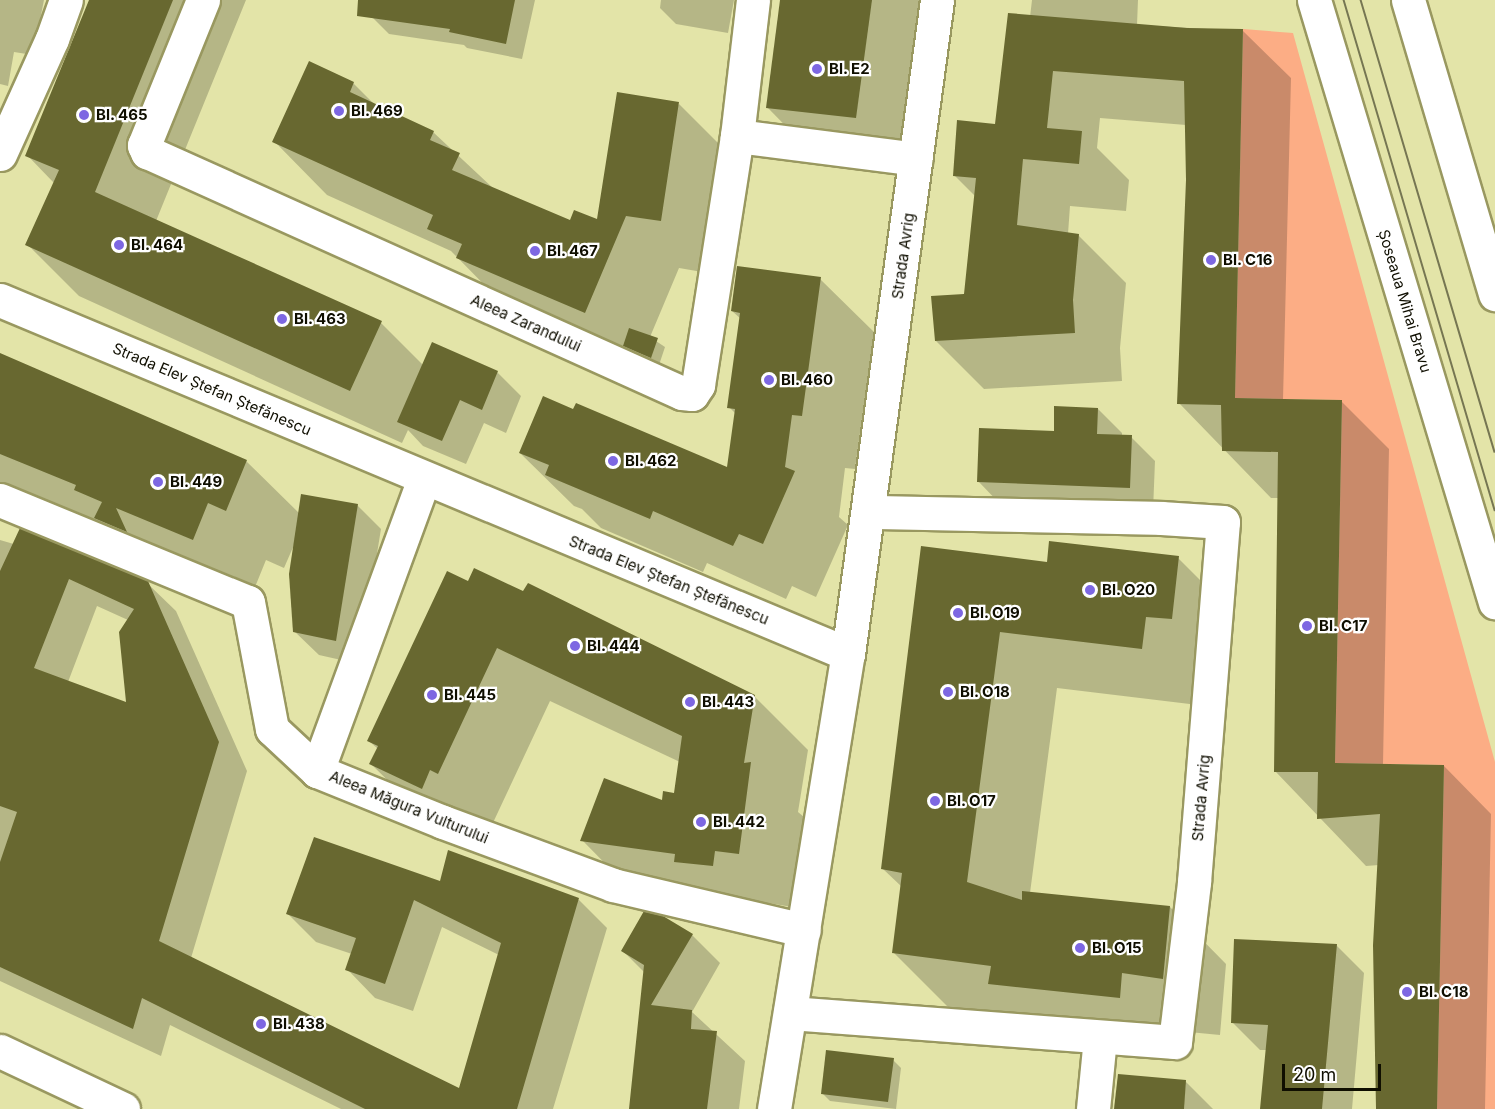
<!DOCTYPE html>
<meta charset="utf-8">
<style>
body{margin:0}
#map{position:relative;width:1495px;height:1109px;overflow:hidden;background:#e3e4a8;font-family:Inter,sans-serif}
div>[style]{position:absolute}
.green>*{inset:0;background:#fcad85}
.shadow>*{inset:0;background:#0003}
.building>*{inset:0;background:#686830}
.roads{filter:drop-shadow(2px 0 #999860) drop-shadow(-2px 0 #999860) drop-shadow(0 2px #999860) drop-shadow(0 -2px #999860)}
.street>*{height:33px;margin:-16.5px;padding:0 16.5px;transform-origin:16.5px;border-radius:16.5px;background:#fff}
.primary>*{height:33px;margin:-16.5px;padding:0 16.5px;transform-origin:16.5px;border-radius:16.5px;background:#fff}
.tram>*{height:1.5px;margin:-0.75px;padding:0 0.75px;transform-origin:0.75px;border-radius:0.75px;background:#767652}
.dots>*{width:16px;height:16px;translate:-50% -50%;box-sizing:border-box;border:3px solid #fff;border-radius:50%}
span{translate:-50% -50%;white-space:nowrap;text-align:center;line-height:1.15;-webkit-text-stroke:4.5px #fff;paint-order:stroke}
.poi-label{font-size:15px;color:#0f0e00;font-weight:700}
.left{translate:0 -50%;text-align:left}
.street-label{font-size:15px;color:#0f0e00}
.scale{position:absolute;left:1282px;top:1064px;width:99px;height:27px;box-sizing:border-box;border:3px solid #0f0e00;border-top:0;padding-left:8px;font-size:18px;line-height:21px;white-space:nowrap;color:#0f0e00;-webkit-text-stroke:4px #fff;paint-order:stroke}
</style>
<div id="map">
<div class="green">
<i style="clip-path:polygon(1243px 29px,1293px 33px,1495px 762px,1495px 1109px,1437px 1109px,1444px 765px,1335px 763px,1342px 400px,1235px 398px)"></i>
</div>
<div class="shadow">
<i style="clip-path:polygon(0 0,44px 0,33px 55px,14px 52px,8px 86px,0 84px)"></i>
<i style="clip-path:polygon(90px 0,246px 0,156px 221px,381px 323px,423px 365px,497px 372px,521px 396px,506px 433px,484px 423px,466px 464px,423px 446px,408px 430px,402px 443px,79px 296px,27px 244px,54px 183px,27px 155px)"></i>
<i style="clip-path:polygon(375px 0,535px 0,522px 59px,467px 48px,464px 45px,389px 34px,373px 18px)"></i>
<i style="clip-path:polygon(661px 0,734px 0,728px 33px,676px 24px,660px 8px)"></i>
<i style="clip-path:polygon(782px 0,931px 0,908px 170px,819px 160px,767px 107px)"></i>
<i style="clip-path:polygon(1032px 0,1138px 0,1137px 25px,1243px 31px,1291px 78px,1283px 400px,1341px 401px,1389px 449px,1383px 765px,1444px 766px,1491px 814px,1485px 1109px,1378px 1109px,1379px 865px,1366px 866px,1275px 771px,1279px 498px,1271px 498px,1179px 403px,1187px 180px,1186px 125px,1100px 118px,1097px 148px,1129px 180px,1126px 211px,1070px 206px,1068px 234px,1078px 235px,1126px 283px,1120px 348px,1122px 381px,984px 389px,936px 341px,965px 296px,975px 196px,954px 175px,996px 125px,1030px 17px)"></i>
<i style="clip-path:polygon(353px 83px,376px 106px,433px 132px,494px 189px,571px 222px,599px 222px,679px 104px,732px 157px,714px 274px,679px 268px,650px 337px,665px 347px,659px 365px,511px 312px,451px 251px,327px 195px,274px 141px)"></i>
<i style="clip-path:polygon(820px 279px,874px 332px,855px 469px,845px 468px,839px 517px,848px 525px,816px 597px,792px 586px,786px 599px,707px 563px,703px 572px,601px 528px,582px 509px,574px 506px,520px 453px,728px 469px,736px 414px,729px 407px,741px 319px,732px 311px)"></i>
<i style="clip-path:polygon(0 355px,246px 461px,300px 514px,357px 505px,381px 529px,359px 664px,319px 655px,294px 631px,294px 545px,284px 568px,266px 560px,251px 597px,0 485px)"></i>
<i style="clip-path:polygon(1098px 409px,1122px 433px,1122px 436px,1131px 437px,1155px 461px,1153px 511px,1002px 506px,978px 481px)"></i>
<i style="clip-path:polygon(evenodd,0 540px,147px 583px,176px 611px,247px 771px,191px 958px,460px 1090px,499px 955px,442px 927px,413px 1011px,375px 998px,347px 969px,352px 954px,316px 942px,288px 914px,441px 883px,579px 900px,607px 928px,553px 1109px,341px 1109px,170px 1025px,161px 1056px,0 981px,0 540px,97px 606px,128px 620px,127px 704px,68px 682px,97px 606px)"></i>
<i style="clip-path:polygon(922px 548px,1048px 563px,1178px 558px,1235px 615px,1228px 675px,1202px 673px,1198px 705px,1057px 688px,1030px 893px,1170px 907px,1226px 964px,1220px 1035px,950px 1009px,893px 952px,902px 887px,883px 869px)"></i>
<i style="clip-path:polygon(469px 583px,754px 696px,808px 750px,798px 812px,804px 817px,792px 907px,768px 903px,766px 919px,635px 894px,582px 840px,676px 795px,680px 762px,550px 701px,491px 827px,425px 817px,371px 764px,378px 749px,369px 741px)"></i>
<i style="clip-path:polygon(692px 935px,720px 963px,692px 1012px,745px 1061px,739px 1109px,630px 1109px,645px 973px,623px 951px)"></i>
<i style="clip-path:polygon(1336px 945px,1364px 973px,1352px 1109px,1262px 1109px,1267px 1050px,1260px 1050px,1232px 1022px)"></i>
<i style="clip-path:polygon(893px 1060px,901px 1068px,896px 1109px,830px 1101px,822px 1093px)"></i>
<i style="clip-path:polygon(1186px 1082px,1213px 1109px,1116px 1109px)"></i>
</div>
<div class="building">
<i style="clip-path:polygon(89px 0,173px 0,95px 192px,382px 321px,350px 391px,25px 245px,59px 170px,25px 156px)"></i>
<i style="clip-path:polygon(358px 0,515px 0,506px 44px,449px 32px,450px 29px,357px 16px)"></i>
<i style="clip-path:polygon(780px 0,872px 0,856px 118px,766px 108px)"></i>
<i style="clip-path:polygon(1008px 13px,1187px 28px,1243px 29px,1235px 398px,1342px 400px,1335px 763px,1444px 765px,1437px 1109px,1376px 1109px,1373px 945px,1380px 814px,1317px 819px,1318px 772px,1274px 772px,1278px 452px,1222px 451px,1221px 405px,1177px 404px,1186px 180px,1184px 81px,1053px 71px,1047px 128px,1082px 131px,1079px 164px,1023px 159px,1017px 225px,1079px 234px,1073px 300px,1075px 333px,935px 341px,931px 296px,964px 294px,976px 178px,953px 176px,957px 120px,995px 124px)"></i>
<i style="clip-path:polygon(309px 61px,354px 82px,350px 92px,434px 131px,430px 140px,460px 153px,452px 170px,570px 220px,574px 210px,597px 219px,617px 92px,679px 102px,661px 221px,626px 216px,585px 313px,456px 258px,462px 244px,427px 229px,433px 215px,272px 142px)"></i>
<i style="clip-path:polygon(737px 266px,821px 277px,802px 416px,792px 415px,785px 467px,795px 471px,763px 544px,739px 534px,733px 546px,653px 511px,650px 519px,545px 475px,549px 465px,519px 453px,543px 396px,573px 409px,576px 403px,727px 467px,735px 409px,727px 408px,740px 313px,731px 311px)"></i>
<i style="clip-path:polygon(629px 328px,658px 338px,651px 358px,623px 346px)"></i>
<i style="clip-path:polygon(432px 342px,498px 371px,482px 410px,460px 400px,442px 441px,397px 422px)"></i>
<i style="clip-path:polygon(0 353px,247px 460px,226px 511px,208px 503px,193px 540px,116px 508px,127px 532px,94px 518px,102px 502px,74px 490px,76px 485px,0 454px)"></i>
<i style="clip-path:polygon(1054px 406px,1098px 408px,1097px 434px,1132px 435px,1130px 488px,977px 482px,979px 428px,1054px 431px)"></i>
<i style="clip-path:polygon(301px 494px,358px 504px,336px 641px,293px 632px,289px 574px)"></i>
<i style="clip-path:polygon(evenodd,20px 528px,148px 581px,219px 742px,159px 941px,459px 1088px,501px 943px,414px 900px,385px 984px,345px 970px,356px 938px,286px 914px,314px 837px,440px 881px,448px 850px,579px 898px,517px 1109px,365px 1109px,142px 998px,133px 1029px,0 967px,0 862px,17px 812px,0 806px,0 571px,20px 528px,69px 579px,134px 609px,119px 632px,126px 702px,34px 668px,69px 579px)"></i>
<i style="clip-path:polygon(1049px 541px,1179px 556px,1172px 619px,1146px 617px,1142px 649px,1000px 632px,967px 882px,1022px 900px,1022px 891px,1170px 906px,1163px 979px,1122px 973px,1120px 998px,988px 984px,991px 966px,892px 953px,902px 873px,881px 869px,921px 546px,1047px 562px)"></i>
<i style="clip-path:polygon(474px 568px,523px 591px,528px 583px,755px 695px,744px 763px,751px 762px,739px 854px,715px 851px,713px 866px,674px 862px,675px 854px,580px 841px,604px 778px,662px 800px,663px 791px,674px 793px,682px 736px,497px 648px,438px 774px,430px 770px,422px 789px,369px 764px,378px 746px,367px 741px,447px 571px,468px 581px)"></i>
<i style="clip-path:polygon(644px 911px,663px 916px,693px 934px,651px 1005px,692px 1010px,691px 1029px,717px 1031px,707px 1109px,629px 1109px,644px 965px,621px 951px)"></i>
<i style="clip-path:polygon(1234px 939px,1337px 944px,1322px 1109px,1260px 1109px,1268px 1025px,1231px 1023px)"></i>
<i style="clip-path:polygon(826px 1050px,894px 1058px,888px 1102px,821px 1094px)"></i>
<i style="clip-path:polygon(1118px 1074px,1186px 1080px,1184px 1109px,1114px 1109px)"></i>
</div>
<div class="roads">
<div class="street">
<i style="left:203px;top:0;width:157px;rotate:112.1deg"></i>
<i style="left:144px;top:145px;width:8px;rotate:67deg"></i>
<i style="left:147px;top:152px;width:587px;rotate:24.25deg"></i>
<i style="left:682px;top:393px;width:10px;rotate:6deg"></i>
<i style="left:692px;top:394px;width:11px;rotate:-56deg"></i>
<i style="left:698px;top:385px;width:252px;rotate:-81.1deg"></i>
<i style="left:737px;top:136px;width:137px;rotate:-83.3deg"></i>
<i style="left:737px;top:136px;width:180px;rotate:7.3deg"></i>
<i style="left:0;top:154px;width:126px;rotate:-65.7deg"></i>
<i style="left:52px;top:39px;width:41px;rotate:-70.3deg"></i>
<i style="left:0;top:300px;width:919px;rotate:22.66deg"></i>
<i style="left:0;top:500px;width:268px;rotate:22.4deg"></i>
<i style="left:248px;top:602px;width:129px;rotate:79.3deg"></i>
<i style="left:272px;top:729px;width:62px;rotate:43deg"></i>
<i style="left:317px;top:771px;width:136px;rotate:22deg"></i>
<i style="left:443px;top:822px;width:181px;rotate:20.3deg"></i>
<i style="left:613px;top:885px;width:196px;rotate:13.3deg"></i>
<i style="left:317px;top:771px;width:311px;rotate:-69.9deg"></i>
<i style="left:790px;top:1013px;width:386px;rotate:4.3deg"></i>
<i style="left:1175px;top:1042px;width:161px;rotate:-83.2deg"></i>
<i style="left:1194px;top:882px;width:361px;rotate:-85.4deg"></i>
<i style="left:1223px;top:522px;width:62px;rotate:-176.3deg"></i>
<i style="left:1161px;top:518px;width:292px;rotate:-178.8deg"></i>
<i style="left:774px;top:1109px;width:461px;rotate:-80.8deg"></i>
<i style="left:848px;top:654px;width:660px;rotate:-82.25deg"></i>
<i style="left:1093px;top:1109px;width:71px;rotate:-84.4deg"></i>
</div>
<div class="primary">
<i style="left:1314px;top:0;width:629px;rotate:73.27deg"></i>
<i style="left:1408px;top:0;width:307px;rotate:73.5deg"></i>
<i style="left:0;top:1051px;width:136px;rotate:25.2deg"></i>
</div>
</div>
<div class="tram">
<i style="left:1344px;top:0;width:532px;rotate:73.51deg"></i>
<i style="left:1361px;top:0;width:471px;rotate:73.5deg"></i>
</div>
<div class="dots">
<i style="left:817px;top:69px;background:#7d67e2"></i>
<i style="left:339px;top:111px;background:#7d67e2"></i>
<i style="left:84px;top:115px;background:#7d67e2"></i>
<i style="left:119px;top:245px;background:#7d67e2"></i>
<i style="left:535px;top:251px;background:#7d67e2"></i>
<i style="left:1211px;top:260px;background:#7d67e2"></i>
<i style="left:282px;top:319px;background:#7d67e2"></i>
<i style="left:769px;top:380px;background:#7d67e2"></i>
<i style="left:613px;top:461px;background:#7d67e2"></i>
<i style="left:158px;top:482px;background:#7d67e2"></i>
<i style="left:1090px;top:590px;background:#7d67e2"></i>
<i style="left:958px;top:613px;background:#7d67e2"></i>
<i style="left:1307px;top:626px;background:#7d67e2"></i>
<i style="left:575px;top:646px;background:#7d67e2"></i>
<i style="left:948px;top:692px;background:#7d67e2"></i>
<i style="left:432px;top:695px;background:#7d67e2"></i>
<i style="left:690px;top:702px;background:#7d67e2"></i>
<i style="left:935px;top:801px;background:#7d67e2"></i>
<i style="left:701px;top:822px;background:#7d67e2"></i>
<i style="left:1080px;top:948px;background:#7d67e2"></i>
<i style="left:1407px;top:992px;background:#7d67e2"></i>
<i style="left:261px;top:1024px;background:#7d67e2"></i>
</div>
<div class="poi-label">
<span class="left" style="left:829px;top:69px">Bl. E2</span>
<span class="left" style="left:351px;top:111px">Bl. 469</span>
<span class="left" style="left:96px;top:115px">Bl. 465</span>
<span class="left" style="left:131px;top:245px">Bl. 464</span>
<span class="left" style="left:547px;top:251px">Bl. 467</span>
<span class="left" style="left:1223px;top:260px">Bl. C16</span>
<span class="left" style="left:294px;top:319px">Bl. 463</span>
<span class="left" style="left:781px;top:380px">Bl. 460</span>
<span class="left" style="left:625px;top:461px">Bl. 462</span>
<span class="left" style="left:170px;top:482px">Bl. 449</span>
<span class="left" style="left:1102px;top:590px">Bl. O20</span>
<span class="left" style="left:970px;top:613px">Bl. O19</span>
<span class="left" style="left:1319px;top:626px">Bl. C17</span>
<span class="left" style="left:587px;top:646px">Bl. 444</span>
<span class="left" style="left:960px;top:692px">Bl. O18</span>
<span class="left" style="left:444px;top:695px">Bl. 445</span>
<span class="left" style="left:702px;top:702px">Bl. 443</span>
<span class="left" style="left:947px;top:801px">Bl. O17</span>
<span class="left" style="left:713px;top:822px">Bl. 442</span>
<span class="left" style="left:1092px;top:948px">Bl. O15</span>
<span class="left" style="left:1419px;top:992px">Bl. C18</span>
<span class="left" style="left:273px;top:1024px">Bl. 438</span>
</div>
<div class="street-label">
<span style="left:903px;top:256px;rotate:-82deg">Strada Avrig</span>
<span style="left:1405px;top:301px;rotate:73deg">Șoseaua Mihai Bravu</span>
<span style="left:526px;top:323px;rotate:24deg">Aleea Zarandului</span>
<span style="left:212px;top:389px;rotate:23deg">Strada Elev Ștefan Ștefănescu</span>
<span style="left:669px;top:580px;rotate:22deg">Strada Elev Ștefan Ștefănescu</span>
<span style="left:1201px;top:798px;rotate:-85deg">Strada Avrig</span>
<span style="left:409px;top:807px;rotate:22deg">Aleea Măgura Vulturului</span>
</div>
<div class="scale">20 m</div>
</div>
